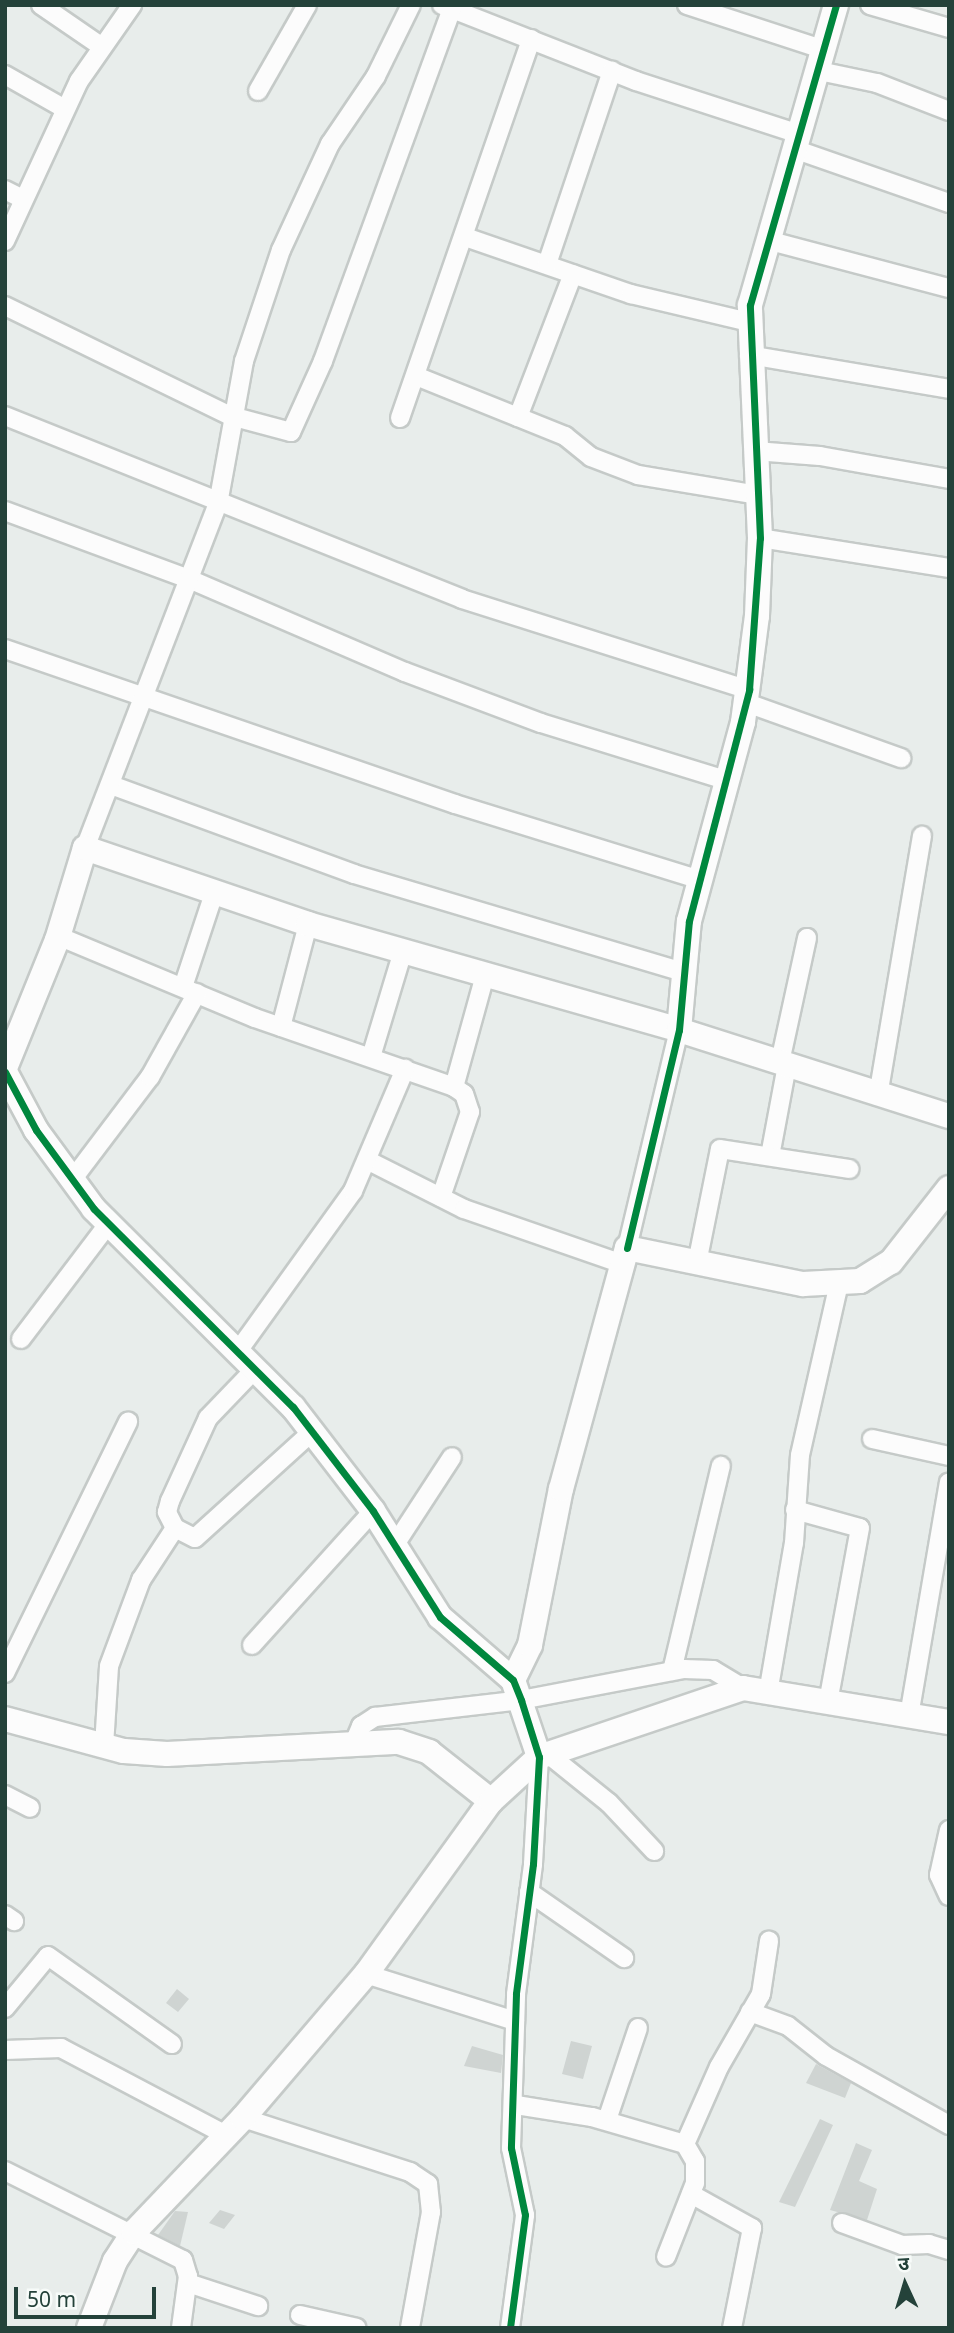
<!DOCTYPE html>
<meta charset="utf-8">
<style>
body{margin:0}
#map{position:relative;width:954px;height:2333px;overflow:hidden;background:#e8edeb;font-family:"Noto Sans","Noto Sans Devanagari",sans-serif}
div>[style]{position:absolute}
.building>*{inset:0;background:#cfd4d2}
.roads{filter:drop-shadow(2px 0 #c5cac8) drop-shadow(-2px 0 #c5cac8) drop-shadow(0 2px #c5cac8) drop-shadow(0 -2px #c5cac8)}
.street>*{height:18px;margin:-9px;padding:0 9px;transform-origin:9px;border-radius:9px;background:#fcfcfc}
.secondary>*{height:24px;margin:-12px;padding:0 12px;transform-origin:12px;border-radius:12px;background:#fcfcfc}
.cycleway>*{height:7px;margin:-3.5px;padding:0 3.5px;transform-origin:3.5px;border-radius:3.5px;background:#00873e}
span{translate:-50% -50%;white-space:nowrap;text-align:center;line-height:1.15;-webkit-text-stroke:5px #f7fbf9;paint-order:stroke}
.frame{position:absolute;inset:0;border:7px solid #24423a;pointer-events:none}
.north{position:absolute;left:870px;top:2249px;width:70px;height:70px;-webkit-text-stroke:5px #f7fbf9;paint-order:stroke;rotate:356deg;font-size:19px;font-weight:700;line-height:28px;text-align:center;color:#24423a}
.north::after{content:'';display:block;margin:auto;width:24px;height:32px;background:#24423a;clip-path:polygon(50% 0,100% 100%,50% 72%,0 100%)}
.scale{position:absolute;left:14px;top:2287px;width:142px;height:32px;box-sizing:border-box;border:4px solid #24423a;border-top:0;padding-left:9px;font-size:21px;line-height:24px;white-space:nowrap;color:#24423a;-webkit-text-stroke:5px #f7fbf9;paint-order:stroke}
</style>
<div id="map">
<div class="building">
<i style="clip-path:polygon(177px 1989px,189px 1999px,178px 2012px,166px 2003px)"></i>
<i style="clip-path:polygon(571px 2041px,592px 2046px,583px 2079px,562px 2074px)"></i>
<i style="clip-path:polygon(472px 2046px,503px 2055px,501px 2073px,464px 2066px)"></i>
<i style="clip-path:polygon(816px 2064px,851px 2083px,845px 2098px,806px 2083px)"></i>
<i style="clip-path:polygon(820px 2119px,833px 2125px,795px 2207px,779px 2202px)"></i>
<i style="clip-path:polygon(856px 2143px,872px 2150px,859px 2181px,877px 2189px,867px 2220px,830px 2210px)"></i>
<i style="clip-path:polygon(220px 2210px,235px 2215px,224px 2229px,209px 2223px)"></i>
<i style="clip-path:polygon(175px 2211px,188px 2212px,180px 2246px,158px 2235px)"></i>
</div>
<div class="roads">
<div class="street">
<i style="left:41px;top:5px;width:74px;rotate:34.5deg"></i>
<i style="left:442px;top:5px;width:208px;rotate:21.4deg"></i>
<i style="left:636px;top:81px;width:171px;rotate:18deg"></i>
<i style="left:687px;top:5px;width:145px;rotate:18.1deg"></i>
<i style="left:870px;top:5px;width:82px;rotate:16.2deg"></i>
<i style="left:819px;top:71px;width:59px;rotate:11.7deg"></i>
<i style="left:877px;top:83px;width:77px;rotate:21.3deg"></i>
<i style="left:5px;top:75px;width:69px;rotate:29.5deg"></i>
<i style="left:258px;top:91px;width:99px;rotate:-60.3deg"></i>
<i style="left:794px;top:149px;width:164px;rotate:19.2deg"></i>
<i style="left:5px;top:190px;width:20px;rotate:27deg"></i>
<i style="left:465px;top:237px;width:176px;rotate:19deg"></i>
<i style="left:631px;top:294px;width:121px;rotate:13.3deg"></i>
<i style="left:767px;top:240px;width:188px;rotate:14.8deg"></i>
<i style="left:5px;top:241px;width:176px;rotate:-65.2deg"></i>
<i style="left:79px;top:81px;width:93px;rotate:-55.1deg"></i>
<i style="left:547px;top:264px;width:204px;rotate:-71.4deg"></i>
<i style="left:5px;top:306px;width:251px;rotate:26deg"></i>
<i style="left:231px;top:416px;width:62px;rotate:14.9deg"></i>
<i style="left:291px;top:432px;width:78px;rotate:-65.7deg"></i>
<i style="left:323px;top:361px;width:375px;rotate:-69.9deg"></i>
<i style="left:749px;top:355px;width:203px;rotate:9.6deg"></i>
<i style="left:416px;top:376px;width:161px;rotate:21.9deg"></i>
<i style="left:565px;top:436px;width:33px;rotate:39deg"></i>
<i style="left:591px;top:457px;width:50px;rotate:21deg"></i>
<i style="left:638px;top:475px;width:121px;rotate:9.5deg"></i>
<i style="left:5px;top:416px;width:492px;rotate:21.8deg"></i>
<i style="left:462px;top:599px;width:301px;rotate:17.6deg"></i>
<i style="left:518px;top:417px;width:153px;rotate:-69deg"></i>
<i style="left:400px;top:418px;width:401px;rotate:-70.9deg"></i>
<i style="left:755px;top:451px;width:65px;rotate:4.4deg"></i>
<i style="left:820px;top:456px;width:131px;rotate:10.1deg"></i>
<i style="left:5px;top:511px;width:196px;rotate:20.3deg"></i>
<i style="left:189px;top:579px;width:235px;rotate:23.3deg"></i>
<i style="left:405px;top:672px;width:145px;rotate:20.6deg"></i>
<i style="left:541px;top:723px;width:196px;rotate:17.2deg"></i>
<i style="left:760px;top:538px;width:191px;rotate:9deg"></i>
<i style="left:5px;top:649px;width:476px;rotate:19deg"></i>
<i style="left:455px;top:804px;width:257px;rotate:17.2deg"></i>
<i style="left:747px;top:703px;width:164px;rotate:19.7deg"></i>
<i style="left:111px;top:785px;width:259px;rotate:20.1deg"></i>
<i style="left:354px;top:874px;width:342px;rotate:16.6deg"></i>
<i style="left:85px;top:848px;width:369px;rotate:-68.9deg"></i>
<i style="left:218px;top:504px;width:145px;rotate:-79.7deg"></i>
<i style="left:244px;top:361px;width:117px;rotate:-71.6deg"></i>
<i style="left:281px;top:250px;width:117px;rotate:-65.2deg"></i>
<i style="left:330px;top:144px;width:82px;rotate:-55.9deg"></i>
<i style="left:376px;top:76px;width:79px;rotate:-63.8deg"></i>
<i style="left:58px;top:936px;width:213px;rotate:22.6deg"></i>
<i style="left:255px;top:1018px;width:211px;rotate:19.1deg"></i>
<i style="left:454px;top:1087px;width:116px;rotate:-74.5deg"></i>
<i style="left:183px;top:987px;width:99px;rotate:-71.7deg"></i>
<i style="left:281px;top:1027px;width:106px;rotate:-75.3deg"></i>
<i style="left:371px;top:1057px;width:111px;rotate:-73.2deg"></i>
<i style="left:780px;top:1062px;width:127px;rotate:-77.7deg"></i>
<i style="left:878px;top:1096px;width:264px;rotate:-80.4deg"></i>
<i style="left:770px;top:1156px;width:93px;rotate:-79.4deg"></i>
<i style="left:369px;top:1161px;width:106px;rotate:26.8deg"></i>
<i style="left:464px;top:1209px;width:168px;rotate:19.1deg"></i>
<i style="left:72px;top:1180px;width:129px;rotate:-52.9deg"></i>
<i style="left:150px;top:1077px;width:96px;rotate:-60.8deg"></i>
<i style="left:441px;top:1197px;width:90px;rotate:-71.2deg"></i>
<i style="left:470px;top:1112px;width:19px;rotate:-108deg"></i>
<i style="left:464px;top:1094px;width:12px;rotate:-145deg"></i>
<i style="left:627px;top:1248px;width:224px;rotate:-76.6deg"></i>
<i style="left:697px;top:1263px;width:116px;rotate:-78.6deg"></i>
<i style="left:720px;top:1149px;width:131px;rotate:8.8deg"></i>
<i style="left:21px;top:1339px;width:146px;rotate:-52.8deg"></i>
<i style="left:238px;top:1351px;width:197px;rotate:-54.3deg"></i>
<i style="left:353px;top:1191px;width:133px;rotate:-66.9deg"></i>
<i style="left:872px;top:1439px;width:79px;rotate:12.4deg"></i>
<i style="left:795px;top:1510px;width:67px;rotate:15.5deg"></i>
<i style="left:860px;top:1528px;width:177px;rotate:100.4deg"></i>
<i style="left:175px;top:1528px;width:22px;rotate:27deg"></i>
<i style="left:195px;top:1538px;width:158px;rotate:-42.2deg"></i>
<i style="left:394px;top:1546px;width:106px;rotate:-56.9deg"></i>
<i style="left:252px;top:1645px;width:181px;rotate:-47.9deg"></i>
<i style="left:672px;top:1671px;width:211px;rotate:-76.6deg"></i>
<i style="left:5px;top:1673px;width:280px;rotate:-63.9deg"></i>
<i style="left:768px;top:1693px;width:152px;rotate:-80.2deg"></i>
<i style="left:794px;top:1543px;width:88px;rotate:-86.1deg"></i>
<i style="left:800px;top:1455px;width:175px;rotate:-77.2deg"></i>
<i style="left:909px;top:1716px;width:237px;rotate:-80.3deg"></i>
<i style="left:353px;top:1745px;width:21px;rotate:-67deg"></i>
<i style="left:361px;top:1726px;width:17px;rotate:-33deg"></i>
<i style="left:375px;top:1717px;width:147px;rotate:-6.6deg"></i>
<i style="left:521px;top:1700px;width:166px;rotate:-10.8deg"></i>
<i style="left:684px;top:1669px;width:29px;rotate:2deg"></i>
<i style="left:713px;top:1670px;width:35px;rotate:31deg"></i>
<i style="left:104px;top:1746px;width:80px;rotate:-86.4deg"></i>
<i style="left:109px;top:1666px;width:92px;rotate:-69.6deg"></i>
<i style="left:141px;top:1580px;width:62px;rotate:-56.8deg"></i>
<i style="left:175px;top:1528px;width:18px;rotate:-117deg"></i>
<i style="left:167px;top:1512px;width:11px;rotate:-75deg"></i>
<i style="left:170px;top:1501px;width:91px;rotate:-65.4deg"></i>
<i style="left:208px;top:1418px;width:68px;rotate:-46.2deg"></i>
<i style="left:548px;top:1754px;width:78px;rotate:38.8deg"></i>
<i style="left:609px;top:1803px;width:66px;rotate:46.8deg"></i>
<i style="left:5px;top:1795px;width:28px;rotate:27deg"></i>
<i style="left:949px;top:1830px;width:46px;rotate:102.5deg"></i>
<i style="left:939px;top:1875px;width:23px;rotate:65deg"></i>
<i style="left:529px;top:1892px;width:116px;rotate:34.8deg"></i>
<i style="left:5px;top:1915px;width:11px;rotate:34deg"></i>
<i style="left:366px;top:1974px;width:156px;rotate:17.5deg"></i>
<i style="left:5px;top:2008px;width:67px;rotate:-50.4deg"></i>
<i style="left:48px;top:1956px;width:152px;rotate:35.4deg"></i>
<i style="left:750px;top:2012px;width:40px;rotate:20.2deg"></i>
<i style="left:788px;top:2026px;width:48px;rotate:38.3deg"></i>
<i style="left:826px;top:2056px;width:141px;rotate:29.3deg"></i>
<i style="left:5px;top:2050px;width:56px;rotate:-2deg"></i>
<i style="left:61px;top:2048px;width:187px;rotate:27.8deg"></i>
<i style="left:516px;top:2105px;width:77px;rotate:9deg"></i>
<i style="left:592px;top:2117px;width:97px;rotate:16.2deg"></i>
<i style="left:685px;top:2144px;width:20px;rotate:60deg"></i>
<i style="left:695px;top:2161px;width:22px;rotate:90deg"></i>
<i style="left:695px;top:2183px;width:79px;rotate:111.4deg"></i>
<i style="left:243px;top:2118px;width:176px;rotate:17.9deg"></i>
<i style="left:410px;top:2172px;width:22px;rotate:34deg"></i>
<i style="left:428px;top:2184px;width:28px;rotate:84deg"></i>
<i style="left:431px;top:2212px;width:118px;rotate:100.3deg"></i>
<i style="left:607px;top:2120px;width:97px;rotate:-71.4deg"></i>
<i style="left:685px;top:2144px;width:84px;rotate:-66.2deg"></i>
<i style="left:719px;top:2067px;width:84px;rotate:-60.1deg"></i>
<i style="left:761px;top:1994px;width:54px;rotate:-81.4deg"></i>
<i style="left:5px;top:2171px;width:199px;rotate:26.6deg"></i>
<i style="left:183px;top:2260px;width:17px;rotate:73deg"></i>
<i style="left:188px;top:2276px;width:52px;rotate:97.7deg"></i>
<i style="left:691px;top:2194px;width:70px;rotate:29.1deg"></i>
<i style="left:752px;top:2228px;width:102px;rotate:101.3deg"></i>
<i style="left:842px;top:2223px;width:64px;rotate:20.1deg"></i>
<i style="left:902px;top:2245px;width:27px;rotate:-2deg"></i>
<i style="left:929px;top:2244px;width:21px;rotate:17deg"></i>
<i style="left:188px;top:2283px;width:74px;rotate:18.2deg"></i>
<i style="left:300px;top:2315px;width:58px;rotate:12.8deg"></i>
<i style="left:510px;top:2328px;width:114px;rotate:-82.4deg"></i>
<i style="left:525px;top:2215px;width:68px;rotate:-101.8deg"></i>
<i style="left:511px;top:2148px;width:154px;rotate:-88.1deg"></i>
<i style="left:516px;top:1994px;width:131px;rotate:-82.5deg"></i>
<i style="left:533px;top:1864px;width:107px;rotate:-86.8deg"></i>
</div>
<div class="secondary">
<i style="left:679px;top:1030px;width:109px;rotate:-84.8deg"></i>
<i style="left:689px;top:921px;width:206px;rotate:-74.8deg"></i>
<i style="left:743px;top:722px;width:107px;rotate:-82.5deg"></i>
<i style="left:757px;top:616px;width:78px;rotate:-87.8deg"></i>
<i style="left:760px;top:538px;width:233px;rotate:-92.5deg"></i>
<i style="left:750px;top:305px;width:312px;rotate:-74deg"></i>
<i style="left:5px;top:1068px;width:138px;rotate:-67.9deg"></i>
<i style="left:57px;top:940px;width:96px;rotate:-73.1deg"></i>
<i style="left:85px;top:848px;width:236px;rotate:18.8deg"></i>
<i style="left:308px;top:924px;width:386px;rotate:15.9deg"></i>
<i style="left:679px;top:1030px;width:283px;rotate:17.7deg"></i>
<i style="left:5px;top:1072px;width:66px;rotate:61.9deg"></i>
<i style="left:36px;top:1130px;width:98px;rotate:53.7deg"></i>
<i style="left:94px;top:1209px;width:281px;rotate:44.9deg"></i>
<i style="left:293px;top:1407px;width:131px;rotate:52.4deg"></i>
<i style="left:373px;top:1511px;width:125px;rotate:57.7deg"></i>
<i style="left:440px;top:1617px;width:96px;rotate:40.8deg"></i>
<i style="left:513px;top:1680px;width:81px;rotate:71.3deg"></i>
<i style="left:513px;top:1680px;width:39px;rotate:-64deg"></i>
<i style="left:530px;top:1645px;width:159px;rotate:-78.8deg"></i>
<i style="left:561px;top:1489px;width:250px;rotate:-74.7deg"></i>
<i style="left:627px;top:1248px;width:180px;rotate:11.6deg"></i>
<i style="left:803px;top:1284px;width:57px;rotate:-3deg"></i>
<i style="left:860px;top:1281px;width:36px;rotate:-32deg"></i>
<i style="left:891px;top:1262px;width:94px;rotate:-51.9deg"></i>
<i style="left:5px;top:1719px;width:123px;rotate:15.1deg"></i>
<i style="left:124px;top:1751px;width:43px;rotate:4deg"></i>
<i style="left:167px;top:1754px;width:232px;rotate:-3deg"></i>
<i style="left:399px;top:1742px;width:32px;rotate:18deg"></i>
<i style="left:429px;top:1752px;width:79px;rotate:38.3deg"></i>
<i style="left:89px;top:2328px;width:72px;rotate:-68.8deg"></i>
<i style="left:115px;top:2261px;width:35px;rotate:-57deg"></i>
<i style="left:134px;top:2232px;width:158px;rotate:-46.3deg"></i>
<i style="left:243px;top:2118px;width:189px;rotate:-49.5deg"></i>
<i style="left:366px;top:1974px;width:213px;rotate:-54.2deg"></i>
<i style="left:491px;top:1801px;width:65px;rotate:-42.5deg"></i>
<i style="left:539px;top:1757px;width:215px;rotate:-18.7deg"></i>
<i style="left:743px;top:1688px;width:209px;rotate:9.4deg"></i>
</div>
</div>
<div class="cycleway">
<i style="left:5px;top:1072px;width:66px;rotate:61.9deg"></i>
<i style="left:36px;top:1130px;width:98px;rotate:53.7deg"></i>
<i style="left:94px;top:1209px;width:281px;rotate:44.9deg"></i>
<i style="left:293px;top:1407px;width:131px;rotate:52.4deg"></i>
<i style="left:373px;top:1511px;width:125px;rotate:57.7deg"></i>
<i style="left:440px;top:1617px;width:96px;rotate:40.8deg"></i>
<i style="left:513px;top:1680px;width:22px;rotate:68deg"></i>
<i style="left:521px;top:1700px;width:60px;rotate:72.5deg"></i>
<i style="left:539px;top:1757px;width:107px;rotate:93.2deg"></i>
<i style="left:533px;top:1864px;width:131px;rotate:97.5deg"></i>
<i style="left:516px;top:1994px;width:154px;rotate:91.9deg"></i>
<i style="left:511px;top:2148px;width:68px;rotate:78.2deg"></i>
<i style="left:525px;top:2215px;width:114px;rotate:97.6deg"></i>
<i style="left:627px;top:1248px;width:224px;rotate:-76.6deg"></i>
<i style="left:679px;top:1030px;width:109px;rotate:-84.8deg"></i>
<i style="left:689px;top:921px;width:239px;rotate:-75.4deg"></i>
<i style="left:749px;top:690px;width:152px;rotate:-85.9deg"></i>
<i style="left:760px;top:538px;width:233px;rotate:-92.5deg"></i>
<i style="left:750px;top:305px;width:312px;rotate:-74deg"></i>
</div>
<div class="frame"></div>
<div class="north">उ</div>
<div class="scale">50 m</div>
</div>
